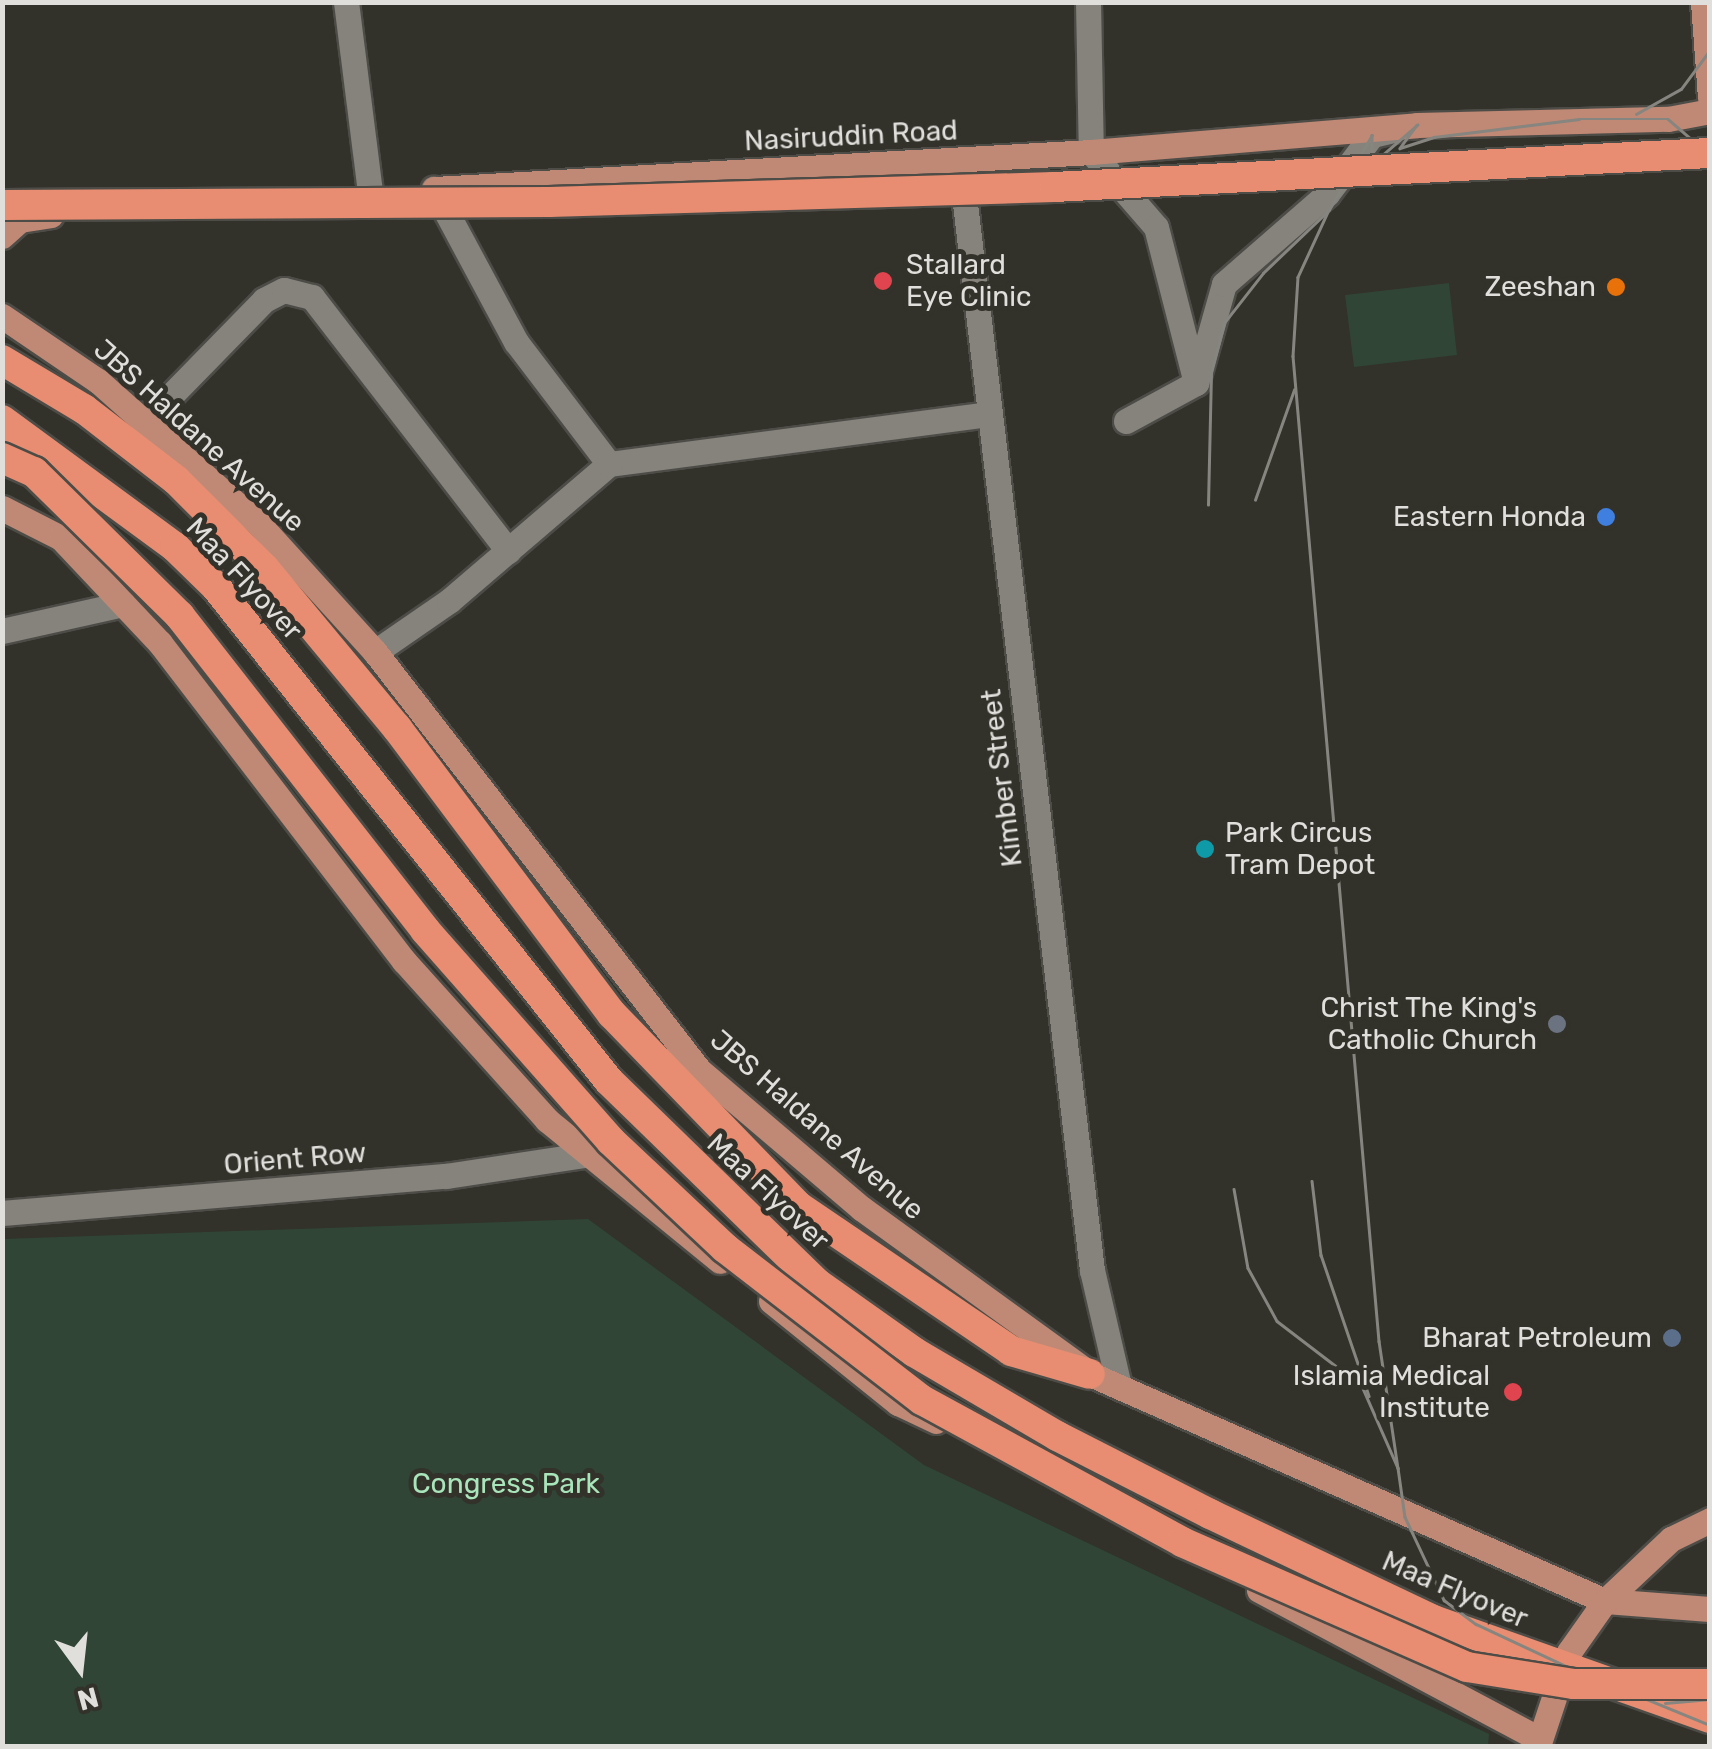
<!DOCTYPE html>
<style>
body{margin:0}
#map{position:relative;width:1712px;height:1749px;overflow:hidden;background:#32312a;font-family:Rubik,sans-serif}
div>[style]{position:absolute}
.green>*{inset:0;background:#304536}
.roads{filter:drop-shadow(2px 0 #4d4c47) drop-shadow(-2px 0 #4d4c47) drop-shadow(0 2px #4d4c47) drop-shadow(0 -2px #4d4c47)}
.minor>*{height:25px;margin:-12.5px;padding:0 12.5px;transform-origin:12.5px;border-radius:12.5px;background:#85837c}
.major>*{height:25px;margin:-12.5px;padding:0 12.5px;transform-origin:12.5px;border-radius:12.5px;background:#c08975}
.highway>*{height:30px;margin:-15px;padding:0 15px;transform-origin:15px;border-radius:15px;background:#e88d71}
.tram>*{height:2.5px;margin:-1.25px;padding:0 1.25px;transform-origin:1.25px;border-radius:1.25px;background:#86857f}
.bridges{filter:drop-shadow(2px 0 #4d4c47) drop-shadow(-2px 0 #4d4c47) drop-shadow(0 2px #4d4c47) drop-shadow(0 -2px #4d4c47)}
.highway-bridge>*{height:30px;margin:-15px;padding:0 15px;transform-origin:15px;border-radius:15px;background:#e88d71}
.dots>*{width:28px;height:28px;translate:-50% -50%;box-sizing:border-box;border:5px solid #32312a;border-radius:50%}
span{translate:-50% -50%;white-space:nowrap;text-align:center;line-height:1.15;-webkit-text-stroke:10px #32312a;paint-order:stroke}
.street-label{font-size:28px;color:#e0dfdb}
.poi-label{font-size:28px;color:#e0dfdb}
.left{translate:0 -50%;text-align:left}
.right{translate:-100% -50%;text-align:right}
.park-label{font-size:28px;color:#a9e5bb}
.frame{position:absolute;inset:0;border:5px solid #e0dfdb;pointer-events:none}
.north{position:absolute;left:30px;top:1619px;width:100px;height:100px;-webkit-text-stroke:8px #32312a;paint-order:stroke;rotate:165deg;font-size:28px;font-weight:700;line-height:40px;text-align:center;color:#e0dfdb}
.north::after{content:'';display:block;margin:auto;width:35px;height:45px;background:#e0dfdb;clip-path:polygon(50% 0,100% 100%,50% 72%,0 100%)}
</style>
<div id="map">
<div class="green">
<i style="clip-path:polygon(1449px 283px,1457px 355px,1354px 367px,1345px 295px)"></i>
<i style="clip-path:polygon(588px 1219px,924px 1465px,1489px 1734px,1488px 1746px,3px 1746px,3px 1239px)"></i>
</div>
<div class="roads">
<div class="minor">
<i style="left:346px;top:2px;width:191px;rotate:82.8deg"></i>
<i style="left:1088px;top:2px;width:150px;rotate:88.9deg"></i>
<i style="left:1091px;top:152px;width:99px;rotate:49.1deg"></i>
<i style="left:1156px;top:227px;width:157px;rotate:75.6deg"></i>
<i style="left:961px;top:170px;width:1108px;rotate:83.21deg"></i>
<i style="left:1092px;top:1270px;width:119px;rotate:76.9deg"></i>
<i style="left:1126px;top:421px;width:80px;rotate:-28.5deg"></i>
<i style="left:1196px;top:383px;width:103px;rotate:-74.2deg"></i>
<i style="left:1224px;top:284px;width:137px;rotate:-41.1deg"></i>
<i style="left:1327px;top:194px;width:74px;rotate:-52.7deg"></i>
<i style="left:1372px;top:135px;width:22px;rotate:-13deg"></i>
<i style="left:144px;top:423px;width:172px;rotate:-45.7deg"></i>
<i style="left:264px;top:300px;width:22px;rotate:-27deg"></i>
<i style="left:284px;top:290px;width:29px;rotate:14deg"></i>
<i style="left:312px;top:297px;width:321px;rotate:52.3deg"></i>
<i style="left:609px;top:464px;width:383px;rotate:-7.5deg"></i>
<i style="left:2px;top:631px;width:124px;rotate:-12.6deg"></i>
<i style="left:375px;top:652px;width:90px;rotate:-34.6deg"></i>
<i style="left:449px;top:601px;width:211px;rotate:-40.6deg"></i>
<i style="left:609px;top:464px;width:153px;rotate:-127.3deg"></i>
<i style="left:516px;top:342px;width:174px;rotate:-118.2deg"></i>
<i style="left:2px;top:1213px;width:446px;rotate:-4.8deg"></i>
<i style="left:446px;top:1176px;width:146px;rotate:-8.7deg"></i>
</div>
<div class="major">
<i style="left:1703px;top:2px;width:95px;rotate:85.8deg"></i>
<i style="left:434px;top:189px;width:658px;rotate:-3.22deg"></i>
<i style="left:1091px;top:152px;width:327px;rotate:-4.7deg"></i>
<i style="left:1417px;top:125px;width:251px;rotate:-1.4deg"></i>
<i style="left:1668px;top:119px;width:43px;rotate:-10.8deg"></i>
<i style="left:2px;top:236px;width:24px;rotate:-42deg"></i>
<i style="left:20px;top:220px;width:31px;rotate:-9deg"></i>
<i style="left:2px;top:316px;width:116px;rotate:34.1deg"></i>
<i style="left:98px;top:381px;width:215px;rotate:41.6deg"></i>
<i style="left:259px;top:524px;width:173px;rotate:47.8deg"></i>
<i style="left:375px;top:652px;width:529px;rotate:52.22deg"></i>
<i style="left:699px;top:1070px;width:213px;rotate:40.4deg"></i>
<i style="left:861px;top:1208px;width:283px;rotate:35.9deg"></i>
<i style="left:1090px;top:1374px;width:563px;rotate:23.79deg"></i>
<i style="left:1605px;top:1601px;width:105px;rotate:4.4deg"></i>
<i style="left:2px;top:508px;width:66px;rotate:27deg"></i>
<i style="left:61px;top:538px;width:144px;rotate:46.7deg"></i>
<i style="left:160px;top:643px;width:401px;rotate:52.5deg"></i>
<i style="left:404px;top:961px;width:214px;rotate:48deg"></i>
<i style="left:547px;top:1120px;width:223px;rotate:39.2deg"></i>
<i style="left:771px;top:1301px;width:163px;rotate:38.8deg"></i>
<i style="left:898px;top:1403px;width:42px;rotate:25.3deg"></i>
<i style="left:1259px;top:1590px;width:315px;rotate:28deg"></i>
<i style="left:1538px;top:1746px;width:99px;rotate:-71.7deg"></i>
<i style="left:1569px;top:1652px;width:62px;rotate:-54.8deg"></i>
<i style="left:1605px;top:1601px;width:91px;rotate:-43.2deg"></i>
<i style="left:1671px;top:1539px;width:43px;rotate:-26deg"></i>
</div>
<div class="highway">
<i style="left:2px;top:360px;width:96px;rotate:30.9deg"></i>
<i style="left:84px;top:409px;width:116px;rotate:37.7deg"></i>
<i style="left:176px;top:480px;width:126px;rotate:45deg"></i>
<i style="left:265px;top:569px;width:207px;rotate:50.3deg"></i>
<i style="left:397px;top:728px;width:358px;rotate:53.1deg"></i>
<i style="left:612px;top:1014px;width:267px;rotate:45.9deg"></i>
<i style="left:798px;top:1206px;width:258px;rotate:34.2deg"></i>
<i style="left:1011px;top:1351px;width:82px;rotate:16.2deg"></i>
<i style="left:2px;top:420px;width:215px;rotate:36.3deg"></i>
<i style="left:175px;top:547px;width:57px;rotate:44.3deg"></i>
<i style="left:216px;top:587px;width:631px;rotate:51.5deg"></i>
<i style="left:609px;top:1081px;width:291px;rotate:44.2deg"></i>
<i style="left:818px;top:1284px;width:118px;rotate:35.3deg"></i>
<i style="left:914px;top:1352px;width:166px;rotate:30.4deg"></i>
<i style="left:1057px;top:1436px;width:172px;rotate:27deg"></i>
<i style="left:1210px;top:1514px;width:247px;rotate:25.4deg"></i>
<i style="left:1433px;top:1620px;width:294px;rotate:19.5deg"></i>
</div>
</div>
<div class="tram">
<i style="left:1636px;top:114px;width:51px;rotate:-29.1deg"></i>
<i style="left:1681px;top:89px;width:49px;rotate:-53.4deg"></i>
<i style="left:1329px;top:210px;width:74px;rotate:114.8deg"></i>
<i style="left:1298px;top:277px;width:79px;rotate:93.6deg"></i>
<i style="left:1293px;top:356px;width:989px;rotate:85.01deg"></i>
<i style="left:1379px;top:1341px;width:128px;rotate:81.5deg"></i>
<i style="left:1255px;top:500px;width:117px;rotate:-70.5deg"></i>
<i style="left:1208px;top:505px;width:132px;rotate:-88.7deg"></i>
<i style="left:1211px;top:373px;width:52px;rotate:-75.4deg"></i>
<i style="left:1224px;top:323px;width:63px;rotate:-52deg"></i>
<i style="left:1263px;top:273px;width:91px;rotate:-43.7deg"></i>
<i style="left:1329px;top:210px;width:86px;rotate:-60.2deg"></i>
<i style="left:1372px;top:135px;width:29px;rotate:90deg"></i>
<i style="left:1372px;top:164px;width:60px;rotate:-40.9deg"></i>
<i style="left:1417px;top:125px;width:29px;rotate:126deg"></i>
<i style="left:1400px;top:148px;width:36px;rotate:-18deg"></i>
<i style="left:1434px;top:137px;width:146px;rotate:-7.1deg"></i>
<i style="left:1579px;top:119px;width:89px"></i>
<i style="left:1668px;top:119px;width:55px;rotate:40.6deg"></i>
<i style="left:1312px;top:1181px;width:75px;rotate:83.1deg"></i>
<i style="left:1321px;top:1255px;width:149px;rotate:71.2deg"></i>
<i style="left:1234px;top:1189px;width:80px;rotate:80deg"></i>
<i style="left:1248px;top:1268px;width:60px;rotate:61.3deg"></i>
<i style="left:1277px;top:1321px;width:107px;rotate:37.4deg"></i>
<i style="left:1362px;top:1386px;width:90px;rotate:66.3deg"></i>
<i style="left:1398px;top:1468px;width:49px;rotate:81.9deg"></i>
<i style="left:1405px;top:1517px;width:92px;rotate:64.8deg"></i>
<i style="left:1444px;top:1600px;width:40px;rotate:37deg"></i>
<i style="left:1476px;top:1624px;width:99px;rotate:25deg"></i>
<i style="left:1566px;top:1666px;width:156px;rotate:22.3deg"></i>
<i style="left:1665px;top:1703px;width:45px;rotate:-5.1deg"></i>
</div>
<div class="bridges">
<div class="highway-bridge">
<i style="left:2px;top:205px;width:547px;rotate:-0.31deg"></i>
<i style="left:549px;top:202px;width:505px;rotate:-1.7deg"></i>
<i style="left:1054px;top:187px;width:657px;rotate:-2.97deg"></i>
<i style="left:2px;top:458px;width:35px;rotate:24deg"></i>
<i style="left:34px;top:472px;width:205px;rotate:44.6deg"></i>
<i style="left:180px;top:616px;width:398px;rotate:52deg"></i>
<i style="left:425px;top:930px;width:281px;rotate:48.6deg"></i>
<i style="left:611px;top:1141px;width:156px;rotate:43.2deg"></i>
<i style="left:725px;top:1248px;width:249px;rotate:37.7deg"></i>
<i style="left:922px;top:1400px;width:296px;rotate:28.6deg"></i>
<i style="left:1182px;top:1542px;width:311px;rotate:23.7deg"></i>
<i style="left:1467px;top:1667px;width:107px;rotate:9.1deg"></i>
<i style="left:1573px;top:1684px;width:137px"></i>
</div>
</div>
<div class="dots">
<i style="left:883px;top:281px;background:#e0444e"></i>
<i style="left:1616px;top:287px;background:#e8710a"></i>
<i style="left:1606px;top:517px;background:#3f7fe0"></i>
<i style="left:1205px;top:849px;background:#0f9aa8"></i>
<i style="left:1557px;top:1024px;background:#6b7280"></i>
<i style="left:1672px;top:1338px;background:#5c6f8a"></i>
<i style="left:1513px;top:1392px;background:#e0444e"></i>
</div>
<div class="street-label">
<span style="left:851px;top:136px;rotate:-3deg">Nasiruddin Road</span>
<span style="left:199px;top:436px;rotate:42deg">JBS Haldane Avenue</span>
<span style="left:244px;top:579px;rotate:47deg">Maa Flyover</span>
<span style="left:1002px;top:778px;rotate:-97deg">Kimber Street</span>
<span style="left:817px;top:1125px;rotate:41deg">JBS Haldane Avenue</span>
<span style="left:295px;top:1159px;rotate:-5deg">Orient Row</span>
<span style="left:768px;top:1192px;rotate:43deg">Maa Flyover</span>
<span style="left:1455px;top:1590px;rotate:23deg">Maa Flyover</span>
</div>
<div class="poi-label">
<span class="left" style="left:906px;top:281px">Stallard<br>Eye Clinic</span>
<span class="right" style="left:1596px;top:287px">Zeeshan</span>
<span class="right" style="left:1586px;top:517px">Eastern Honda</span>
<span class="left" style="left:1225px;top:849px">Park Circus<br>Tram Depot</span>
<span class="right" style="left:1537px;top:1024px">Christ The King's<br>Catholic Church</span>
<span class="right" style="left:1652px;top:1338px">Bharat Petroleum</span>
<span class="right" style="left:1490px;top:1392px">Islamia Medical<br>Institute</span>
</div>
<div class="park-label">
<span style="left:506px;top:1484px">Congress Park</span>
</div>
<div class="frame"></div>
<div class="north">N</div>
</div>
